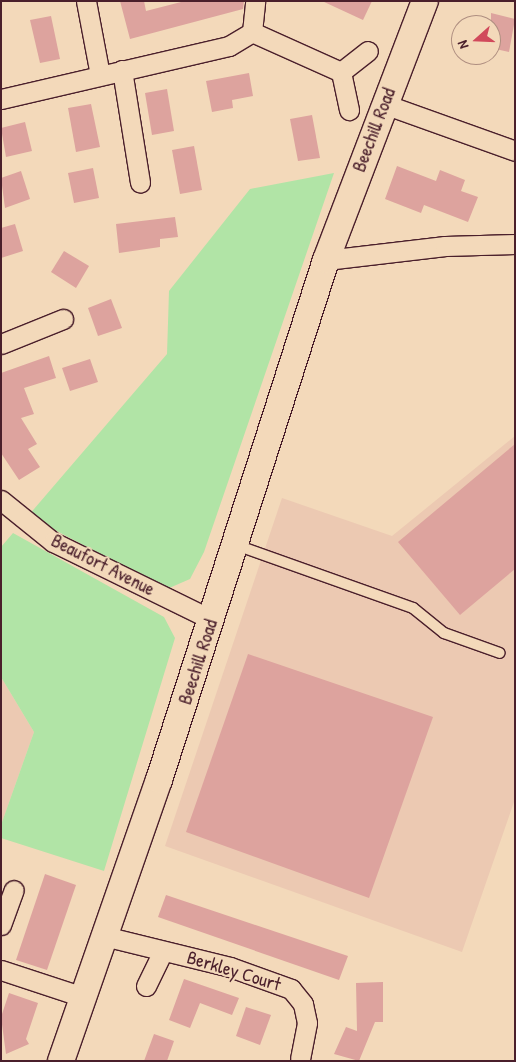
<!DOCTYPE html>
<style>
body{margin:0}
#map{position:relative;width:516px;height:1062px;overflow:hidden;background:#f3d9ba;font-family:"Patrick Hand",sans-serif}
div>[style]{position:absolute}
.built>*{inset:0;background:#ecc9b2}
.green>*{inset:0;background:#b1e4a6}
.building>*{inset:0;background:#dda39e}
.roads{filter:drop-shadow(1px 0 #4a1f2b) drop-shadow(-1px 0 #4a1f2b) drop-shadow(0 1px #4a1f2b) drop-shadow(0 -1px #4a1f2b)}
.lane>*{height:10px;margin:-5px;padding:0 5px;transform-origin:5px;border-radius:5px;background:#f3d9ba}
.street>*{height:19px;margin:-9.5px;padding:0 9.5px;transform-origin:9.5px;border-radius:9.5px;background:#f3d9ba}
.secondary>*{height:26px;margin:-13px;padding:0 13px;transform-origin:13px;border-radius:13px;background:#f3d9ba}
span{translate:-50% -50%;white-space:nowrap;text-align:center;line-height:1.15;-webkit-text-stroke:4px #f3d9ba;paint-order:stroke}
.street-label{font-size:19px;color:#4a1f2b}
.frame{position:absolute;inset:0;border:2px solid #4a1f2b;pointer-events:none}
.north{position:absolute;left:451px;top:15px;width:50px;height:50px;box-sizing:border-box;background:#f3d9ba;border:1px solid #af8f81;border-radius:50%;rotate:250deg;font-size:14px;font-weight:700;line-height:20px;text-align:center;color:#4a1f2b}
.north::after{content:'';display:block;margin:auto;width:18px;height:22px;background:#d1495b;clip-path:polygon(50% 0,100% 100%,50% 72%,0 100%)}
</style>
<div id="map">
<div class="built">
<i style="clip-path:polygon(515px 436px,515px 799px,462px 952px,165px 846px,282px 498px,392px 536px)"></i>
<i style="clip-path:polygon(1px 677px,34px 732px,1px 825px)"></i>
</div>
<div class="green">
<i style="clip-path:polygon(334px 173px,204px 552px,190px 579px,167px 589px,28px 516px,167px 354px,169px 291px,250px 189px)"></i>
<i style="clip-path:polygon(13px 533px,164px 617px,175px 638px,104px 871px,1px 838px,1px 825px,34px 732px,1px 677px,1px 547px)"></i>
</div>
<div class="building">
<i style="clip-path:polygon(120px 1px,144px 1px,146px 11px,185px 1px,244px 1px,243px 9px,130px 39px)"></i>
<i style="clip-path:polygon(322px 1px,372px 1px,363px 20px)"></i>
<i style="clip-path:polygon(491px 13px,515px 19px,509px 52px,491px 48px)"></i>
<i style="clip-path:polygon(51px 16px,60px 59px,40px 63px,30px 20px)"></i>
<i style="clip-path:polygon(249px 73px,253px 96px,232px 100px,233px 108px,212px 112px,206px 81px)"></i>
<i style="clip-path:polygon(167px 89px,174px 131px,152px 135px,145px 93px)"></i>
<i style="clip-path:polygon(91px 104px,100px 147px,76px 152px,68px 108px)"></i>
<i style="clip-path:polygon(312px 115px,320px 158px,298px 161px,290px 119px)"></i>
<i style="clip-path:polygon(25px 122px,32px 151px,6px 157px,1px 128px)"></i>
<i style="clip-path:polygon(194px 146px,202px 190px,180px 194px,172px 150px)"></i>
<i style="clip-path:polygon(397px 166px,436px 181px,440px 170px,465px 180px,461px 191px,478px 197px,468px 222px,424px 205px,421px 213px,385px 199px)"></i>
<i style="clip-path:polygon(93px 168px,99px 198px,74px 203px,68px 173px)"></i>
<i style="clip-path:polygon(21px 171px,30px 199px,5px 208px,1px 178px)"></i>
<i style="clip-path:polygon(175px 217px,178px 237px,160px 239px,160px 247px,119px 253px,116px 224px)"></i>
<i style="clip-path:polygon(15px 224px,23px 251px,1px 258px,1px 228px)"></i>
<i style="clip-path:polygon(64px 251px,89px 266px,76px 288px,51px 272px)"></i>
<i style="clip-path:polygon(111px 299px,122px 328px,98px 336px,88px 308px)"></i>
<i style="clip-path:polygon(49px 356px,56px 378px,24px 388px,34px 414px,21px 418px,37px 444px,28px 449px,40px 467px,19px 480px,1px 453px,1px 373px)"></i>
<i style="clip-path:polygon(90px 359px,98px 382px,70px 391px,62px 368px)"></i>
<i style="clip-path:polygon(515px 444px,515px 569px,460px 615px,398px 542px)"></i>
<i style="clip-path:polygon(248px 654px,433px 717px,369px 898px,186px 832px)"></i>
<i style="clip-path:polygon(45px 874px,76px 885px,47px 970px,16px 960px)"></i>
<i style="clip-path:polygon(166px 895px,348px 956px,339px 980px,158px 917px)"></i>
<i style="clip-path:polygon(184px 979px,239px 998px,232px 1015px,200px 1003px,190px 1028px,169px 1020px)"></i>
<i style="clip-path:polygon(383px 982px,383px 1022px,375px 1022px,359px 1061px,334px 1054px,346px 1027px,357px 1031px,356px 983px)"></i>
<i style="clip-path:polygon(9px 993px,38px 1003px,26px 1039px,29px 1044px,6px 1054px,1px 1017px)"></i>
<i style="clip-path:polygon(246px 1007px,271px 1015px,260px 1045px,236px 1036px)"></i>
<i style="clip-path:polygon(154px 1034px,174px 1041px,167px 1061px,144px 1061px)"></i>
</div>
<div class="roads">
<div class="lane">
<i style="left:236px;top:545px;width:188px;rotate:19.6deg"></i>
<i style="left:413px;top:608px;width:40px;rotate:39deg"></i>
<i style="left:444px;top:633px;width:59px;rotate:19.7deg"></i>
</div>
<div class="street">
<i style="left:86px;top:1px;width:75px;rotate:79.3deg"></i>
<i style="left:252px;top:32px;width:98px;rotate:24.2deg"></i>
<i style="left:341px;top:72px;width:39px;rotate:78deg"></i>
<i style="left:122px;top:70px;width:114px;rotate:80.9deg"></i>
<i style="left:341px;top:72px;width:34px;rotate:-38deg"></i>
<i style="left:1px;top:99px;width:234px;rotate:-13.1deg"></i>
<i style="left:229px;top:46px;width:27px;rotate:-31deg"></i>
<i style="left:252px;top:32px;width:31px;rotate:-84deg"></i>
<i style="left:384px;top:104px;width:139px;rotate:19.7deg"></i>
<i style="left:326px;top:260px;width:120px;rotate:-6.7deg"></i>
<i style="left:445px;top:246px;width:70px;rotate:-1.6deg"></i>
<i style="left:1px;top:344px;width:67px;rotate:-22deg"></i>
<i style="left:1px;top:500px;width:67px;rotate:38.9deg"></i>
<i style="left:53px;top:542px;width:177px;rotate:26.1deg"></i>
<i style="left:1px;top:925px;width:37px;rotate:-70deg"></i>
<i style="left:104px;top:936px;width:130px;rotate:13.8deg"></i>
<i style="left:230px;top:967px;width:65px;rotate:19.8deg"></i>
<i style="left:291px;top:989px;width:19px;rotate:51deg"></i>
<i style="left:303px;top:1004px;width:19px;rotate:78deg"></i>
<i style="left:307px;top:1023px;width:36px;rotate:101deg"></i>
<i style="left:1px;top:970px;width:86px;rotate:18.2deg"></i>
<i style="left:146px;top:986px;width:39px;rotate:-64deg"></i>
</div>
<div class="secondary">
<i style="left:61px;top:1061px;width:298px;rotate:-70.8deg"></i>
<i style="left:159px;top:780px;width:546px;rotate:-72.2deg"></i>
<i style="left:326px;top:260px;width:277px;rotate:-69.1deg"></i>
</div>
</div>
<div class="street-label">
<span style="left:374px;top:130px;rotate:-69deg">Beechill Road</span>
<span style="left:103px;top:565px;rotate:27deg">Beaufort Avenue</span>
<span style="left:198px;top:662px;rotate:-72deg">Beechill Road</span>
<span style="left:234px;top:971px;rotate:17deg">Berkley Court</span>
</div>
<div class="frame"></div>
<div class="north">N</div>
</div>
